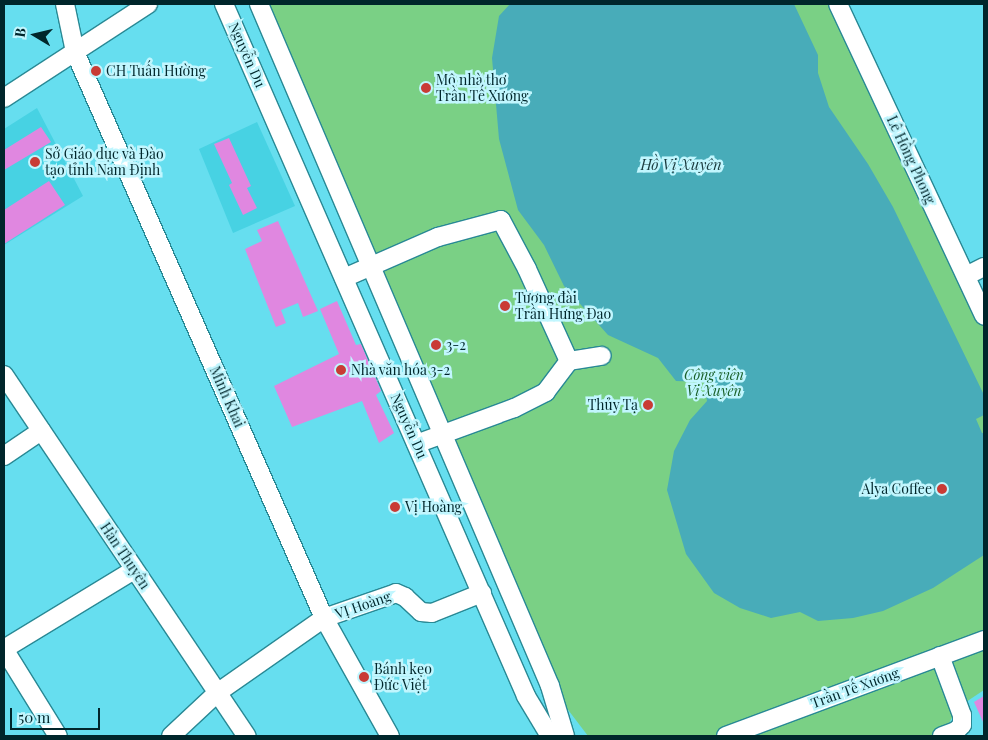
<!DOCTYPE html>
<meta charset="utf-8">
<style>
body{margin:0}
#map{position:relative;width:988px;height:740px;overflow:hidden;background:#66deef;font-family:"Playfair Display",serif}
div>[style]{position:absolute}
.built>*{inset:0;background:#47d2e3}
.green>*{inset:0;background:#7ad085}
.water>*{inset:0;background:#48acb9}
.building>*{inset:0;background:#e087e0}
.roads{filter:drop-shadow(1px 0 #298995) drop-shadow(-1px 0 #298995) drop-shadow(0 1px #298995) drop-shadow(0 -1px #298995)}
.minor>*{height:18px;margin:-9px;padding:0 9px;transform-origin:9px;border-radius:9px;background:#fff}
.dots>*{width:14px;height:14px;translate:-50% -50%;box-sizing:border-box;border:2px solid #c1f6fe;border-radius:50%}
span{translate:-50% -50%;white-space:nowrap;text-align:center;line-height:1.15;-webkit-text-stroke:5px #c1f6fe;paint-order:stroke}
.street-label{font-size:14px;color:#00262b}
.poi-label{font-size:14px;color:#00262b}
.left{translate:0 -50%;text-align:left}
.right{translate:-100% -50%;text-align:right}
.park-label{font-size:14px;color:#196028;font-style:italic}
.water-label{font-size:15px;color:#1b3a3e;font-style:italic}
.frame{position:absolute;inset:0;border:5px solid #00262b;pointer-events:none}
.north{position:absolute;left:10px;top:10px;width:50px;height:50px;-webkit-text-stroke:4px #c1f6fe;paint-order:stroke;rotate:279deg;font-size:14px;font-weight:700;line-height:20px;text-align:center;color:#00262b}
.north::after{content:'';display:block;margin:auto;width:18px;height:22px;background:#00262b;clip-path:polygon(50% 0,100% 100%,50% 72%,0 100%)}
.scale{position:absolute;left:10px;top:708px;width:90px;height:22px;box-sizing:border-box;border:2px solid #00262b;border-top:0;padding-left:6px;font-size:15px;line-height:18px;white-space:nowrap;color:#00262b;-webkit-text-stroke:4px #c1f6fe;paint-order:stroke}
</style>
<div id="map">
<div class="built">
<i style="clip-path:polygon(37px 108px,83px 196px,4px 245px,4px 129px)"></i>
<i style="clip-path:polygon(257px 122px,295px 206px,233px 233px,199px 149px)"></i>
</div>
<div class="green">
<i style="clip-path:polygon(259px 4px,836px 4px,984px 323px,984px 690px,957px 708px,945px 731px,930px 736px,588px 736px,550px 686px)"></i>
</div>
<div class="water">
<i style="clip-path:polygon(510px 4px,794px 4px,818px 55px,818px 73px,829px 107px,868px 164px,893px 207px,984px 395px,984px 415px,976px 419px,982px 433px,984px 433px,984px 555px,933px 588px,883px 611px,853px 618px,818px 621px,800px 612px,771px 618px,740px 608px,714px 593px,686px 554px,667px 490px,674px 451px,690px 420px,707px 401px,704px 382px,676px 381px,658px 358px,608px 335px,564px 286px,544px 245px,518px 210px,499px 139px,492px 58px,499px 16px)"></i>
</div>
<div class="building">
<i style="clip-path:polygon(41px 127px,51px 142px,4px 170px,4px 150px)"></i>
<i style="clip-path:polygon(229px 138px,251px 186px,247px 188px,257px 208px,243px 215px,229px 185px,232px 183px,214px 144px)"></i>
<i style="clip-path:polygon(49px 181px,65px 205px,4px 244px,4px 210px)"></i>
<i style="clip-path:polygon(278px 221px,318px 311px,303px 317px,298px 303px,281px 310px,286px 323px,276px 327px,245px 249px,262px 241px,257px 230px)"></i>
<i style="clip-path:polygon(337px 301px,356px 345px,361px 344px,381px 391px,376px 395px,394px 433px,379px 443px,362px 401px,292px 427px,274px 386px,339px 354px,320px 309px)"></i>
<i style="clip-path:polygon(984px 696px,984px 724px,974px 702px)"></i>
</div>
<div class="roads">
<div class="minor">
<i style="left:65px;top:4px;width:49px;rotate:78.2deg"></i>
<i style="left:75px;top:52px;width:618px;rotate:66.25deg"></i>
<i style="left:324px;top:618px;width:135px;rotate:60.8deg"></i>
<i style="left:224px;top:4px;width:755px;rotate:66.42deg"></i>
<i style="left:526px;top:696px;width:47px;rotate:59deg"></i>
<i style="left:259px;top:4px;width:741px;rotate:66.89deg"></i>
<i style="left:550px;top:686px;width:52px;rotate:73.3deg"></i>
<i style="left:838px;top:4px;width:344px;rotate:64.9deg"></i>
<i style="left:4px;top:98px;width:172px;rotate:-33.1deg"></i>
<i style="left:966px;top:276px;width:20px;rotate:-27deg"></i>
<i style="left:344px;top:278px;width:103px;rotate:-23.6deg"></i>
<i style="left:438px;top:237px;width:65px;rotate:-15.1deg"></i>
<i style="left:501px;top:220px;width:55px;rotate:62deg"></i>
<i style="left:527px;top:269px;width:101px;rotate:65.5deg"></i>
<i style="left:569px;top:361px;width:39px;rotate:127deg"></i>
<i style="left:546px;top:392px;width:36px;rotate:153deg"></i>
<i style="left:514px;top:408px;width:104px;rotate:159.8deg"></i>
<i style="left:569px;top:361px;width:33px;rotate:-9deg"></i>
<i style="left:4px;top:375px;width:435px;rotate:56.1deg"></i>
<i style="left:4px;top:456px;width:45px;rotate:-34deg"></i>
<i style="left:4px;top:649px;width:152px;rotate:-31.3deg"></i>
<i style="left:4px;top:649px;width:102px;rotate:58.2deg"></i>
<i style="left:940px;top:656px;width:63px;rotate:69.6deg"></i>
<i style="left:962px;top:715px;width:10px;rotate:90deg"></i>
<i style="left:962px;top:725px;width:8px;rotate:135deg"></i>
<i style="left:956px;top:731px;width:15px;rotate:160deg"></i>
<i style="left:171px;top:736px;width:63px;rotate:-43.1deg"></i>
<i style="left:217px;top:693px;width:131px;rotate:-35deg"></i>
<i style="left:324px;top:618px;width:76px;rotate:-19.1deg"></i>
<i style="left:396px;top:593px;width:10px;rotate:24deg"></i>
<i style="left:405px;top:597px;width:22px;rotate:43deg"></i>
<i style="left:421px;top:612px;width:11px;rotate:5deg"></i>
<i style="left:432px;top:613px;width:54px;rotate:-21.8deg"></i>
<i style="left:726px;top:736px;width:275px;rotate:-20.4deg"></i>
</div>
</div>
<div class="dots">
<i style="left:96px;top:71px;background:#c93b35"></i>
<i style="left:426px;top:88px;background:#c93b35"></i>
<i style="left:35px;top:162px;background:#c93b35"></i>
<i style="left:505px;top:306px;background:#c93b35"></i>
<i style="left:436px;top:345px;background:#c93b35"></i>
<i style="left:341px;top:370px;background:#c93b35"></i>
<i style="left:648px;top:405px;background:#c93b35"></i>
<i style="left:942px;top:489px;background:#c93b35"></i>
<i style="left:395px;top:507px;background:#c93b35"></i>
<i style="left:364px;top:677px;background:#c93b35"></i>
</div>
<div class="street-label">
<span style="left:247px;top:55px;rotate:66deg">Nguyễn Du</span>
<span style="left:911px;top:160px;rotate:65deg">Lê Hồng Phong</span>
<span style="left:227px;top:397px;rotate:66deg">Minh Khai</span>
<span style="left:409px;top:426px;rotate:66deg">Nguyễn Du</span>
<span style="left:125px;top:556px;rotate:56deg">Hàn Thuyên</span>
<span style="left:363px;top:605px;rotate:-19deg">VỊ Hoàng</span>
<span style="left:855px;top:688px;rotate:-20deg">Trần Tế Xương</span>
</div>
<div class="poi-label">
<span class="left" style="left:106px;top:71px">CH Tuấn Hường</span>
<span class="left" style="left:436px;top:88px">Mộ nhà thơ<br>Trần Tế Xương</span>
<span class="left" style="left:45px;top:162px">Sở Giáo dục và Đào<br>tạo tỉnh Nam Định</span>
<span class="left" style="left:515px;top:306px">Tượng đài<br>Trần Hưng Đạo</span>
<span class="left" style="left:446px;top:345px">3-2</span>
<span class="left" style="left:351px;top:370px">Nhà văn hóa 3-2</span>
<span class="right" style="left:638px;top:405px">Thủy Tạ</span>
<span class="right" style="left:932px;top:489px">Alya Coffee</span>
<span class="left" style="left:405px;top:507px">Vị Hoàng</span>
<span class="left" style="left:374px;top:677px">Bánh kẹo<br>Đức Việt</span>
</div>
<div class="park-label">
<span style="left:714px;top:383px">Công viên<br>Vị Xuyên</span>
</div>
<div class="water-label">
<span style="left:681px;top:165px">Hồ Vị Xuyên</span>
</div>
<div class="frame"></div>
<div class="north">B</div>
<div class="scale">50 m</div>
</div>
